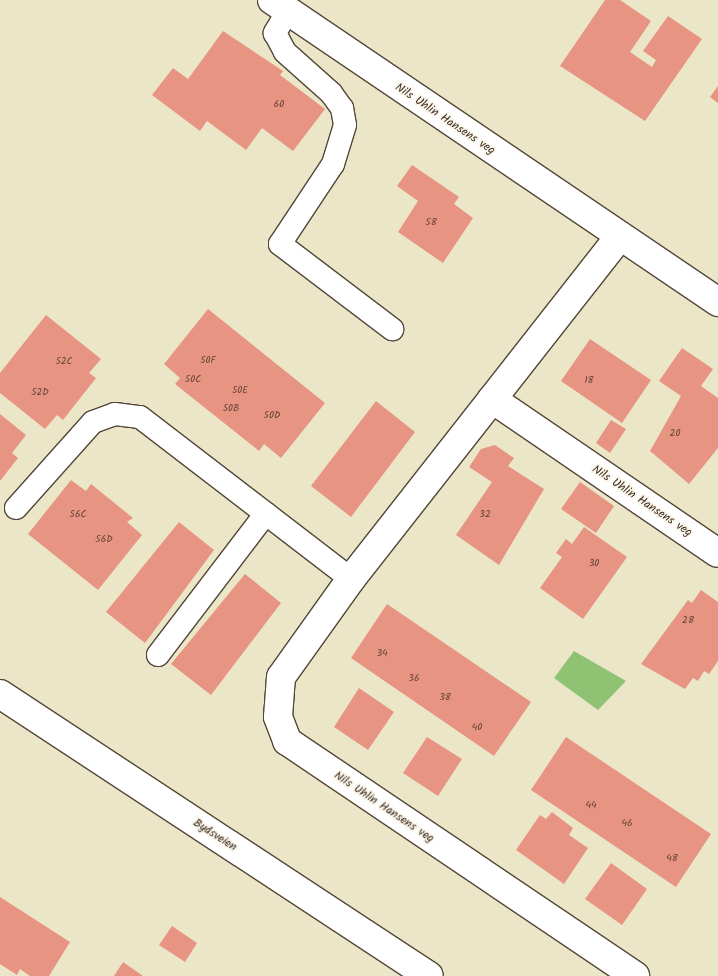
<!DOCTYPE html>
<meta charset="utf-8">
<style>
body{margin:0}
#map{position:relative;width:718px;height:976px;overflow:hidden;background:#ebe6c8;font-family:Kalam,sans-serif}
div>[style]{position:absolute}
.green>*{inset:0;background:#90c273}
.building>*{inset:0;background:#e79483}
.roads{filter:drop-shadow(1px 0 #554638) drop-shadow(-1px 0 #554638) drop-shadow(0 1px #554638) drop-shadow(0 -1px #554638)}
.lane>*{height:22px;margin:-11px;padding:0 11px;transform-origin:11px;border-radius:11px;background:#fff}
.street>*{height:28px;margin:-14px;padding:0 14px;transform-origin:14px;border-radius:14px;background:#fff}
.secondary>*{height:28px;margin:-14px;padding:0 14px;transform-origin:14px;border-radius:14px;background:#fff}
span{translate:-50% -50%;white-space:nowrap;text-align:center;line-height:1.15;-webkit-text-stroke:4px #fbf7ec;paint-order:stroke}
.number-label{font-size:10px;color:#664437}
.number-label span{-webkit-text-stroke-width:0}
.street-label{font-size:12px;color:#3b2a1e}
</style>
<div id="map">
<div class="green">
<i style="clip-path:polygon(574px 651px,626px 681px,598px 710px,554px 678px)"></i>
</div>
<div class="building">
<i style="clip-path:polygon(605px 0,620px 0,651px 21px,630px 52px,652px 67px,656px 60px,643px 51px,668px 16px,702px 39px,645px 121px,560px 66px)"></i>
<i style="clip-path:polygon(223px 31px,283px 71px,280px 75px,325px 109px,293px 151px,262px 128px,246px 150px,207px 121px,200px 131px,152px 95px,173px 68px,188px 79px)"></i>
<i style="clip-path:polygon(718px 86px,718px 103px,710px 97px)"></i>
<i style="clip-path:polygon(412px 165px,459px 197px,454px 204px,473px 218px,443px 263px,398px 232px,418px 201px,397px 186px)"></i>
<i style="clip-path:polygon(208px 309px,325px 403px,281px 458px,264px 444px,259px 451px,175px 384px,180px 378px,164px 364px)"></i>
<i style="clip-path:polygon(46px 315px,101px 359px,89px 373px,96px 378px,63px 420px,57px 415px,45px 429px,0 393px,0 373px)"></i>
<i style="clip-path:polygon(590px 339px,651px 380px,622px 423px,561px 381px)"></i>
<i style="clip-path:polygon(682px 348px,713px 369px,701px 386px,718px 398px,718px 448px,689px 484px,650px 451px,681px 396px,659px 381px)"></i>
<i style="clip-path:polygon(376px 401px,415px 432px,351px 517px,311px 486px)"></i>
<i style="clip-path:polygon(0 414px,26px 435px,12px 453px,18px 458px,0 481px)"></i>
<i style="clip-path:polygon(611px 420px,626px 429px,610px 453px,596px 443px)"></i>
<i style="clip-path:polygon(495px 445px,514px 458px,508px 466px,544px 489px,499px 565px,456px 535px,492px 482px,469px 467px,481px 449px)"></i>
<i style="clip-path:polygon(71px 480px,86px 491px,91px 484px,133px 518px,127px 522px,142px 535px,98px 590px,28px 534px)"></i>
<i style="clip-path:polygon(580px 482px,614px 506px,596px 533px,561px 509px)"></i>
<i style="clip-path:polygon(179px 522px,214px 550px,145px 643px,106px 612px)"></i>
<i style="clip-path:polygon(584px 527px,627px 557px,583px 619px,540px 588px,562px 557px,556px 553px,566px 539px,572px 544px)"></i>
<i style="clip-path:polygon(245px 574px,281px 603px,211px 695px,171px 664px)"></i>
<i style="clip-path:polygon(701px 590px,718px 602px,718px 661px,709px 674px,704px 671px,698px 681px,693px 678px,685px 689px,641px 664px,688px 600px,692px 603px)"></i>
<i style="clip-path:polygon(387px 604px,531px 702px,494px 756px,351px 658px)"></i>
<i style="clip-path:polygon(359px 688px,394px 712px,368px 750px,334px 727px)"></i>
<i style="clip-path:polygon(427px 737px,462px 759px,438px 796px,403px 773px)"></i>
<i style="clip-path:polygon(566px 737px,711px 834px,676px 887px,531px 790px)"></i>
<i style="clip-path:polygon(552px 812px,573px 828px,569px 835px,588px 848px,564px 884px,516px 850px,540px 815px,546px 819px)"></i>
<i style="clip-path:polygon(611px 863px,647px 889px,622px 925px,585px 899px)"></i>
<i style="clip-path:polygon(0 897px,70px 942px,49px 976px,30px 976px,20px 969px,17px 975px,0 964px)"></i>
<i style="clip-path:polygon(172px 926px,197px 943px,185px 962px,159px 945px)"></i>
<i style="clip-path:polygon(123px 962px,143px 976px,114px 976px)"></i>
</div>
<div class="roads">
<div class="lane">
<i style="left:288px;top:11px;width:26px;rotate:121deg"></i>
<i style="left:275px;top:33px;width:21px;rotate:62deg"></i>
<i style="left:285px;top:52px;width:62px;rotate:41.7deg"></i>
<i style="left:331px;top:93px;width:19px;rotate:54deg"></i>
<i style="left:342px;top:108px;width:17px;rotate:80deg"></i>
<i style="left:345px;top:125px;width:41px;rotate:107.1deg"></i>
<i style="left:333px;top:164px;width:96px;rotate:123.5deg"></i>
<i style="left:280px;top:244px;width:141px;rotate:37.2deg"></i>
<i style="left:16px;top:508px;width:115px;rotate:-48.2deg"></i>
<i style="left:93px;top:422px;width:23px;rotate:-20deg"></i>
<i style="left:115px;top:414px;width:25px;rotate:7deg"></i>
<i style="left:140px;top:417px;width:266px;rotate:37.5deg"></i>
<i style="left:158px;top:655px;width:178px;rotate:-52.7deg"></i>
</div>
<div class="street">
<i style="left:272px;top:0;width:539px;rotate:34.1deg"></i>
<i style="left:620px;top:236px;width:436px;rotate:128.1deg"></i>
<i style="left:351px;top:579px;width:120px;rotate:125.5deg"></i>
<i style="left:281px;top:677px;width:40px;rotate:94.3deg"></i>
<i style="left:278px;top:717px;width:26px;rotate:69deg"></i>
<i style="left:287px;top:741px;width:420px;rotate:34deg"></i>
<i style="left:492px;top:399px;width:273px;rotate:34.3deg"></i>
</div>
<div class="secondary">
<i style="left:0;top:694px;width:513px;rotate:33.32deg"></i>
</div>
</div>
<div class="number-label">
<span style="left:279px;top:105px">60</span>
<span style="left:431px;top:223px">58</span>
<span style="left:208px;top:361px">50F</span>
<span style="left:64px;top:362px">52C</span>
<span style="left:193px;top:380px">50C</span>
<span style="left:589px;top:381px">18</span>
<span style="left:240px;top:391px">50E</span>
<span style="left:40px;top:393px">52D</span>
<span style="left:231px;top:409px">50B</span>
<span style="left:272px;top:416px">50D</span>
<span style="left:675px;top:434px">20</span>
<span style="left:78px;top:515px">56C</span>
<span style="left:485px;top:515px">32</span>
<span style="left:104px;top:540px">56D</span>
<span style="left:594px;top:564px">30</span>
<span style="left:688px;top:621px">28</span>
<span style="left:382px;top:654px">34</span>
<span style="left:414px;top:679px">36</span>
<span style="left:445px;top:698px">38</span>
<span style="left:477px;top:728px">40</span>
<span style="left:591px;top:806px">44</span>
<span style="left:627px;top:824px">46</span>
<span style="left:672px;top:859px">48</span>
</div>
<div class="street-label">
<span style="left:445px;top:119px;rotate:34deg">Nils Uhlin Hansens veg</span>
<span style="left:642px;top:501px;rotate:34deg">Nils Uhlin Hansens veg</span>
<span style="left:384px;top:807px;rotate:34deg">Nils Uhlin Hansens veg</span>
<span style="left:215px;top:835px;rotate:33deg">Byåsveien</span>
</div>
</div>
